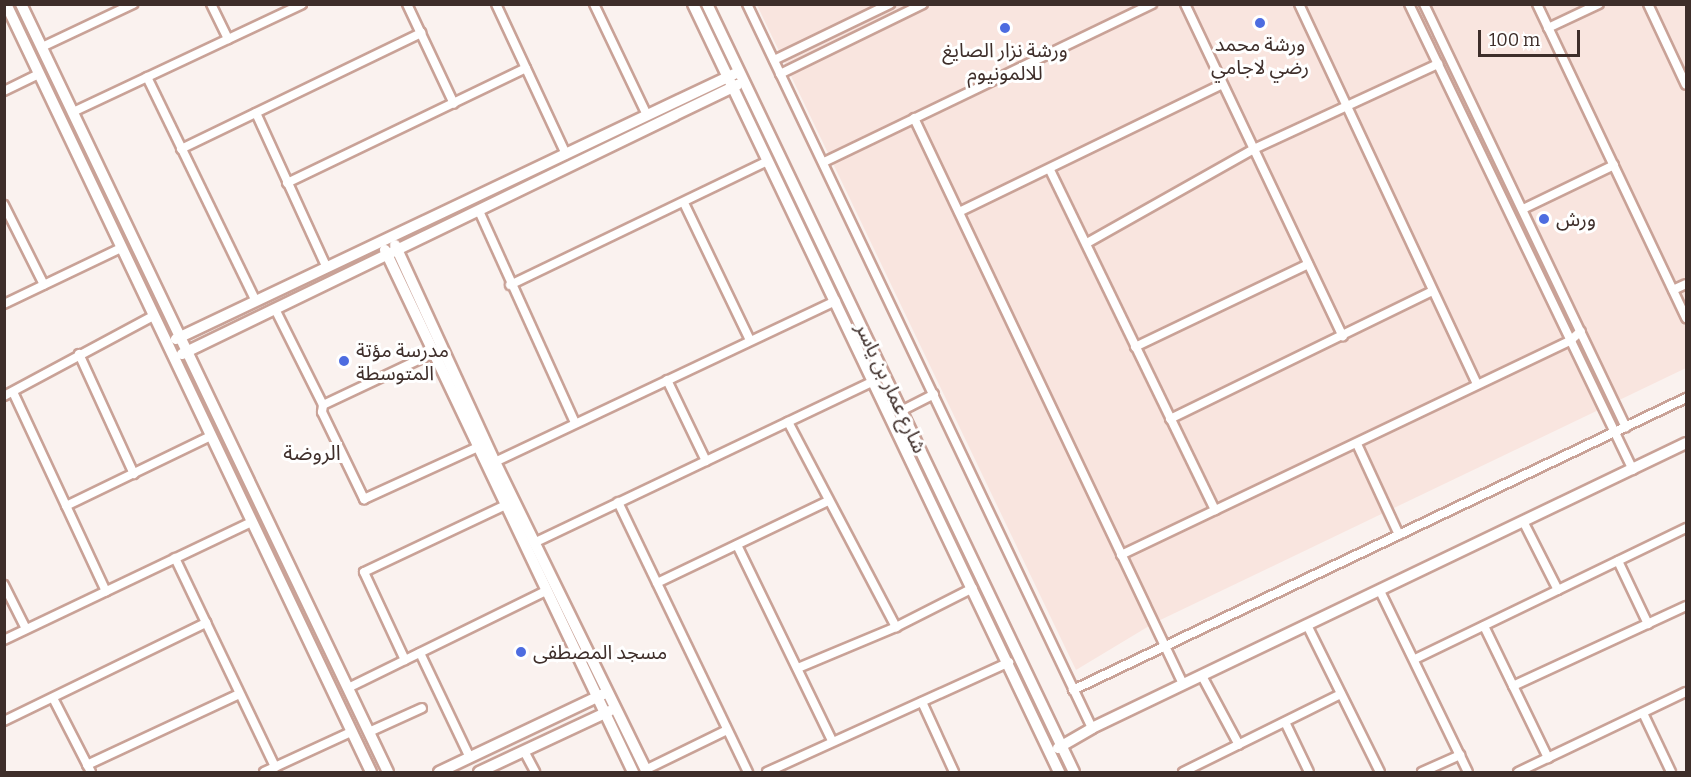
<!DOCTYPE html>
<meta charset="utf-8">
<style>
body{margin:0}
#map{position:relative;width:1691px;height:777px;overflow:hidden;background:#faf2ef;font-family:Bitter,"Noto Sans Arabic",serif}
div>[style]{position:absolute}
.built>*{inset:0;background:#f9e5df}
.roads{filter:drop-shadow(2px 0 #c9a297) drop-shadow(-2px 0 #c9a297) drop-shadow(0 2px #c9a297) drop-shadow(0 -2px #c9a297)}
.minor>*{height:8px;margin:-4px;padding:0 4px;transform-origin:4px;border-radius:4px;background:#fff}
.tertiary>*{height:10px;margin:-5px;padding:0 5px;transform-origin:5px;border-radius:5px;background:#fff}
.dots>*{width:16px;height:16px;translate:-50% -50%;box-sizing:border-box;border:3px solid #fff;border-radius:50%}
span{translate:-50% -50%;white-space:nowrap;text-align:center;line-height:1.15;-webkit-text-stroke:6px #fff;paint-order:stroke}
.poi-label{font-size:20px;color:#3e2e2a}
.left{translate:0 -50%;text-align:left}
.street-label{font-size:20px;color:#3e2e2a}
.neighbourhood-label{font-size:21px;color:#3e2e2a}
.frame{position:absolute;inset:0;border:6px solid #3e2e2a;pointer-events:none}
.scale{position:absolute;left:1478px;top:30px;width:102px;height:27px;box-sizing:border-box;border:3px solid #3e2e2a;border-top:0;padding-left:8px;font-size:18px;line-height:21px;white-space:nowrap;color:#3e2e2a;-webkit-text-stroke:4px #fff;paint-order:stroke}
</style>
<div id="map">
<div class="built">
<i style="clip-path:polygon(757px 5px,1686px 5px,1686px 368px,1154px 623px,1076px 670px)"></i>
</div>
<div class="roads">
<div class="minor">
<i style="left:211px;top:4px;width:39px;rotate:64deg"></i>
<i style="left:407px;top:4px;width:110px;rotate:64.8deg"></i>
<i style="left:496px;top:4px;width:166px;rotate:65deg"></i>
<i style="left:594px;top:4px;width:123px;rotate:64.5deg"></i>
<i style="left:747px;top:4px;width:802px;rotate:64.52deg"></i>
<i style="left:1185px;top:4px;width:368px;rotate:64.6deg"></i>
<i style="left:1299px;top:4px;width:420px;rotate:64.9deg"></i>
<i style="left:1409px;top:4px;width:517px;rotate:64.33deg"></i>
<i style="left:1424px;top:4px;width:469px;rotate:64.5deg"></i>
<i style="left:1537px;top:4px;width:348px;rotate:64.6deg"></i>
<i style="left:1648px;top:4px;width:89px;rotate:64.9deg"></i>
<i style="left:1548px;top:28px;width:56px;rotate:-25.2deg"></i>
<i style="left:42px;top:47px;width:101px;rotate:-25.3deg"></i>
<i style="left:774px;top:60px;width:129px;rotate:-25.8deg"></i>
<i style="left:780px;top:74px;width:159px;rotate:-26.1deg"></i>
<i style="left:147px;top:77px;width:249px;rotate:64.1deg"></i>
<i style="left:4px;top:91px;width:39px;rotate:-26deg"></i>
<i style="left:73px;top:112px;width:253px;rotate:-25.2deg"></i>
<i style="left:256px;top:113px;width:170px;rotate:65.4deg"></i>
<i style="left:914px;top:118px;width:627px;rotate:64.58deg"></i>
<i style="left:181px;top:149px;width:267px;rotate:-25.8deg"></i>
<i style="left:824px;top:162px;width:364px;rotate:-25.7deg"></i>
<i style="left:1050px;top:170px;width:378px;rotate:64.1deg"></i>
<i style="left:287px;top:183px;width:265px;rotate:-25.7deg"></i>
<i style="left:684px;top:203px;width:152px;rotate:64.3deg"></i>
<i style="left:4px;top:205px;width:89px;rotate:63.4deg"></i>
<i style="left:1523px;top:209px;width:101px;rotate:-25.8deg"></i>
<i style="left:479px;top:211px;width:233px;rotate:65.6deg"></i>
<i style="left:959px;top:212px;width:291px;rotate:-25.9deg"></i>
<i style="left:1087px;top:243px;width:192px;rotate:-29.4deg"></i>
<i style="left:1254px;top:149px;width:203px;rotate:-24.8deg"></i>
<i style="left:510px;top:285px;width:286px;rotate:-25.7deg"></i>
<i style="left:1673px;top:290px;width:14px;rotate:-25deg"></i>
<i style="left:4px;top:304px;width:130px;rotate:-25.6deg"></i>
<i style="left:275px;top:309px;width:107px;rotate:63.4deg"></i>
<i style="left:323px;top:405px;width:122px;rotate:-25.3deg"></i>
<i style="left:1135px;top:347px;width:192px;rotate:-25.6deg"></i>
<i style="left:79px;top:354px;width:132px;rotate:65.4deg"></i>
<i style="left:667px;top:380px;width:90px;rotate:64.3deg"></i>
<i style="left:13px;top:392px;width:220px;rotate:65deg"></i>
<i style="left:4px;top:396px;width:169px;rotate:-28.2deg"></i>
<i style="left:323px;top:405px;width:7px;rotate:98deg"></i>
<i style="left:322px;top:412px;width:97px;rotate:64.2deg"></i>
<i style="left:364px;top:499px;width:125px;rotate:-24.5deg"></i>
<i style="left:901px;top:411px;width:37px;rotate:-27deg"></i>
<i style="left:1170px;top:419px;width:292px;rotate:-26deg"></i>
<i style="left:788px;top:422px;width:232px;rotate:62.2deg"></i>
<i style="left:1357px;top:444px;width:100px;rotate:65.2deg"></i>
<i style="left:495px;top:462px;width:377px;rotate:-25.3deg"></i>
<i style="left:618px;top:502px;width:300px;rotate:64.3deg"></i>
<i style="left:66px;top:506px;width:161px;rotate:-25.8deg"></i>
<i style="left:1524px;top:523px;width:75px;rotate:63.1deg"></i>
<i style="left:534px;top:543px;width:374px;rotate:-25.5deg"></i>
<i style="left:737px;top:545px;width:218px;rotate:64.1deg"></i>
<i style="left:1121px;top:555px;width:499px;rotate:-25.5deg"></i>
<i style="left:1571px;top:340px;width:13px;rotate:-42deg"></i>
<i style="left:175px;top:558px;width:232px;rotate:64.4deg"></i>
<i style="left:1618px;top:561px;width:70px;rotate:64.5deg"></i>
<i style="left:657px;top:583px;width:190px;rotate:-25.6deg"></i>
<i style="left:4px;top:585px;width:49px;rotate:63.4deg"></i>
<i style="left:1380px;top:591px;width:201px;rotate:64.1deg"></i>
<i style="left:1307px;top:625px;width:164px;rotate:63.6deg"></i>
<i style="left:1484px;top:626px;width:147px;rotate:64.1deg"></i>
<i style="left:4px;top:640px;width:274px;rotate:-25.5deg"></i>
<i style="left:420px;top:653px;width:116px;rotate:64.5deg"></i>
<i style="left:1415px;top:659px;width:301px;rotate:-25.8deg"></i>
<i style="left:405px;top:660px;width:97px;rotate:-115deg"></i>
<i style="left:364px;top:572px;width:157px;rotate:-25.3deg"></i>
<i style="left:798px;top:668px;width:106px;rotate:-22.7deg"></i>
<i style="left:896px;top:627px;width:86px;rotate:-26.9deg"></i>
<i style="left:1202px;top:676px;width:78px;rotate:61.8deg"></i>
<i style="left:1513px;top:686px;width:191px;rotate:-24.8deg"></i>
<i style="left:348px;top:688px;width:220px;rotate:-26.1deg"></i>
<i style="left:1073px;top:690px;width:679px;rotate:-25.47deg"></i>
<i style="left:53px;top:698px;width:83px;rotate:62.8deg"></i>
<i style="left:922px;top:702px;width:77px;rotate:65.4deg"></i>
<i style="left:1643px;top:713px;width:65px;rotate:64.6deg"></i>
<i style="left:4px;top:721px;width:225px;rotate:-25.9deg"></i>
<i style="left:1285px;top:722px;width:55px;rotate:64.4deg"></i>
<i style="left:369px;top:732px;width:58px;rotate:-24.4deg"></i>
<i style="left:524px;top:751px;width:24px;rotate:62deg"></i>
<i style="left:87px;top:765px;width:168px;rotate:-25deg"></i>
<i style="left:645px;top:770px;width:91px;rotate:-26deg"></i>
<i style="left:264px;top:772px;width:96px;rotate:-24.7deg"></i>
<i style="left:767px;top:772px;width:266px;rotate:-24.4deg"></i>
<i style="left:1183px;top:772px;width:176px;rotate:-26.3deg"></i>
<i style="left:1422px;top:772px;width:42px;rotate:-24.1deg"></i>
<i style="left:1518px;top:772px;width:186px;rotate:-25.5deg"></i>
</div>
<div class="tertiary">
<i style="left:6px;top:4px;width:850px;rotate:64.58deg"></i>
<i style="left:21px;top:4px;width:851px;rotate:64.46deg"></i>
<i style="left:693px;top:4px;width:851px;rotate:64.52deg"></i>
<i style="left:707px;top:4px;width:851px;rotate:64.46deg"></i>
<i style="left:395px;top:245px;width:239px;rotate:65.3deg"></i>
<i style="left:495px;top:462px;width:345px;rotate:63.9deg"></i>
<i style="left:385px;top:250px;width:578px;rotate:64.59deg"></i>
<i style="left:176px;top:339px;width:618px;rotate:-25.4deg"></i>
<i style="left:182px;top:354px;width:617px;rotate:-25.86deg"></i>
<i style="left:1058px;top:748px;width:39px;rotate:-30deg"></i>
<i style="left:1092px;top:728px;width:659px;rotate:-25.63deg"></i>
<i style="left:439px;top:772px;width:182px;rotate:-25.4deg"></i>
<i style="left:479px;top:772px;width:144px;rotate:-25.1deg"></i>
</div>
</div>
<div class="dots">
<i style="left:1260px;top:23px;background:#4d6ce0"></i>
<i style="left:1005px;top:28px;background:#4d6ce0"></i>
<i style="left:1544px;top:219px;background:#4d6ce0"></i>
<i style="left:344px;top:361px;background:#4d6ce0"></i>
<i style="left:521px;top:652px;background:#4d6ce0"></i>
</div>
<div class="poi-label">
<span style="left:1260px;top:56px">ورشة محمد<br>رضي لاجامي</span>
<span style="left:1005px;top:62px">ورشة نزار الصايغ<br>للالمونيوم</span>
<span class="left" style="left:1556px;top:219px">ورش</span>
<span class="left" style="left:356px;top:362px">مدرسة مؤتة<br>المتوسطة</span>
<span class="left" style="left:533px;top:652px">مسجد المصطفى</span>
</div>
<div class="street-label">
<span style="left:891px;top:388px;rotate:65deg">شارع عمار بن ياسر</span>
</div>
<div class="neighbourhood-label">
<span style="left:312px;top:453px">الروضة</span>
</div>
<div class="frame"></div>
<div class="scale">100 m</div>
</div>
